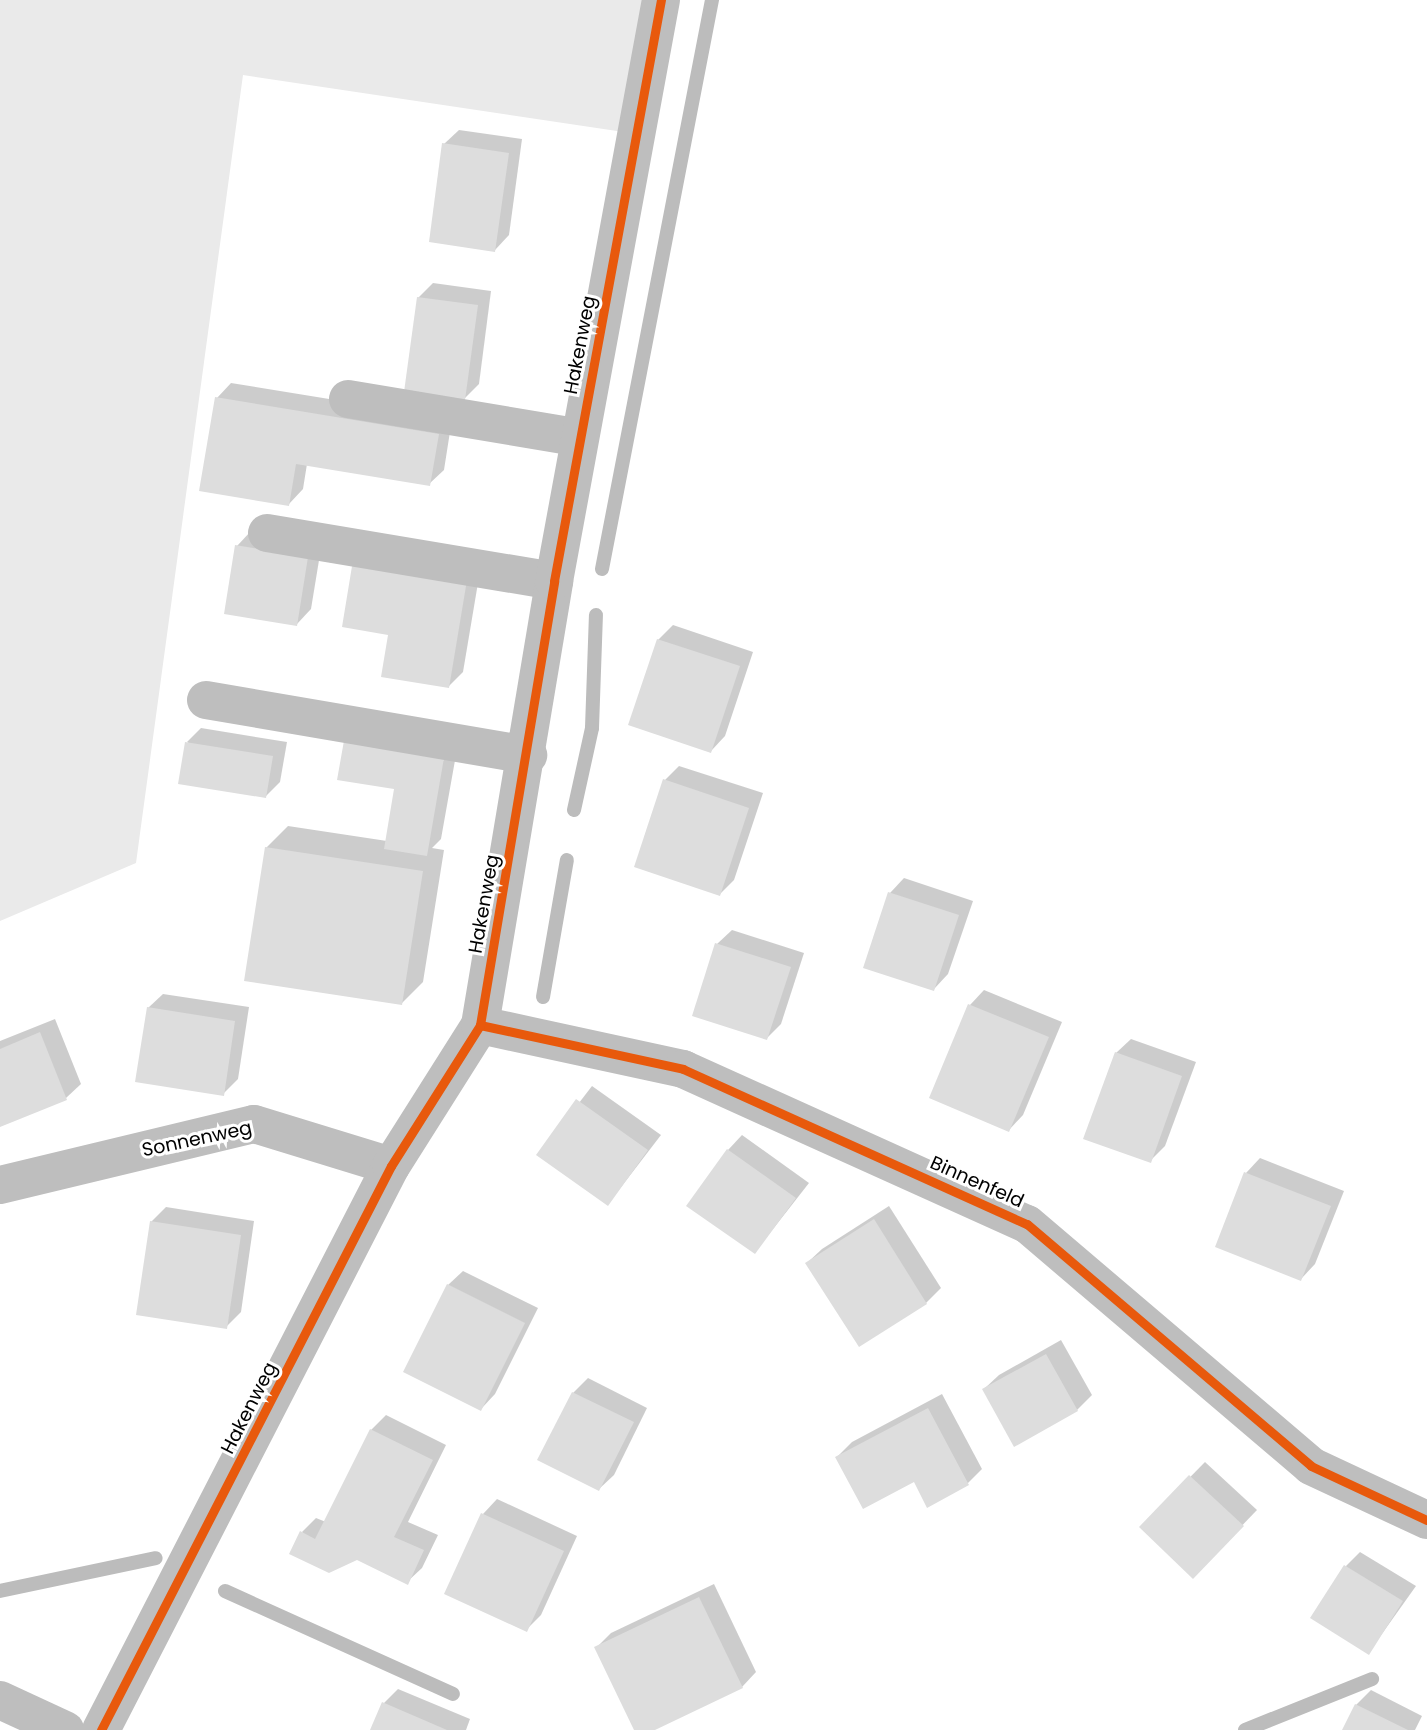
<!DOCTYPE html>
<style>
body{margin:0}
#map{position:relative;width:1427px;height:1730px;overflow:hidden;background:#fff;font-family:Poppins,sans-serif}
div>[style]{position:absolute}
.green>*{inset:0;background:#eaeaea}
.shadow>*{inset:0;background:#0003}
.stream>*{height:14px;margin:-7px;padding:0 7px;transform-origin:7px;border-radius:7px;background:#bcbcbc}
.building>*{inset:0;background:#ddd}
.minor>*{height:38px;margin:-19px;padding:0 19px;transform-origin:19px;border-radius:19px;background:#bebebe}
.cycleway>*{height:9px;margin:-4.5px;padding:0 4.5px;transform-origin:4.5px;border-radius:4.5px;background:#e8590c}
span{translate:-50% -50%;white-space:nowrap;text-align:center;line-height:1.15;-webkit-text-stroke:6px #fff;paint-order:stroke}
.street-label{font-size:19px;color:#000}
</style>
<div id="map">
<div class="green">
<i style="clip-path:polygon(0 0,662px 0,637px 134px,243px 75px,136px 863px,0 921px)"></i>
</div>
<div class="shadow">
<i style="clip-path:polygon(459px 130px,522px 139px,509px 235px,495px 250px,444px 144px)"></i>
<i style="clip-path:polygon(433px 283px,491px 291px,479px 384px,464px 399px,418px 298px)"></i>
<i style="clip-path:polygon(231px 383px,452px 419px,444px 470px,429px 484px,307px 464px,303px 489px,289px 504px,217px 398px)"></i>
<i style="clip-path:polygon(251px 531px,322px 542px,311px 609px,297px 624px,237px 546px)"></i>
<i style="clip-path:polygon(481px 565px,463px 672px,449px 686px,383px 675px)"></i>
<i style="clip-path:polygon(673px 625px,753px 652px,725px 736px,711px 751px,658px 640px)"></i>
<i style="clip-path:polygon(201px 728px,287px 742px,280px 782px,266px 796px,187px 742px)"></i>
<i style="clip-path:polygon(459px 738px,441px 839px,432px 848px,444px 850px,423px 982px,402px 1003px,266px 848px,288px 826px,387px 841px)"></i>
<i style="clip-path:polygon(679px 766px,763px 793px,734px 880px,720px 894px,665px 780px)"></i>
<i style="clip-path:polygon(904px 878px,973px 901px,948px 974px,934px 989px,890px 893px)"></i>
<i style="clip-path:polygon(732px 930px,804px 953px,781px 1024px,767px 1038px,717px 944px)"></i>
<i style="clip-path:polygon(984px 990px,1062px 1022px,1023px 1115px,1009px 1130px,931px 1097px,970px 1005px)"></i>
<i style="clip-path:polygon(163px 994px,249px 1007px,238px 1079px,223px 1094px,148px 1008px)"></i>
<i style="clip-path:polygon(55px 1019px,81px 1084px,66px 1098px,0 1125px,0 1041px)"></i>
<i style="clip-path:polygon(1131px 1039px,1196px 1062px,1165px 1146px,1150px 1161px,1116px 1053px)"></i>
<i style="clip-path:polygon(592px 1086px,661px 1135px,608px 1204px,539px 1155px)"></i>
<i style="clip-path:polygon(742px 1135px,809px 1183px,755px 1252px,728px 1150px)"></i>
<i style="clip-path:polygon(1260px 1158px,1344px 1191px,1315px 1264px,1301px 1279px,1246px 1173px)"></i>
<i style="clip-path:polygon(889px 1206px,941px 1288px,926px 1303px,859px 1345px,807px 1263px,822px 1249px)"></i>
<i style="clip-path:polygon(166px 1207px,254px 1221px,241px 1312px,226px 1327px,151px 1222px)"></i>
<i style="clip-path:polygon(463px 1271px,538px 1308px,495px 1394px,481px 1409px,448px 1285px)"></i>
<i style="clip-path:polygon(1061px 1340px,1092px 1395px,1077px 1410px,984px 1389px,999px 1375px)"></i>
<i style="clip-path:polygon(588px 1378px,647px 1408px,614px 1475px,599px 1489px,540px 1459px,573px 1393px)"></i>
<i style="clip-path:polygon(942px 1394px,982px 1469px,968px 1483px,915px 1480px,837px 1457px,852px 1442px)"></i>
<i style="clip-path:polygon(386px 1415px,446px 1445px,408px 1522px,438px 1535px,422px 1568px,407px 1582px,357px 1558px,329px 1571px,302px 1532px,316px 1518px,326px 1522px,371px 1430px)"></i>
<i style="clip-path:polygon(1205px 1462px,1257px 1510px,1207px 1562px,1141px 1527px)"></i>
<i style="clip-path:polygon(497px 1499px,577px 1536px,541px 1615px,526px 1630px,483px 1514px)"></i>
<i style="clip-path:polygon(1360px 1552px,1416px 1586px,1369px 1652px,1346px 1566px)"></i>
<i style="clip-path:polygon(714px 1584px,756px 1672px,742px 1687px,651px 1730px,636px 1730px,596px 1648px,611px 1633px)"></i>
<i style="clip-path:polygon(398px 1689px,470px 1719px,466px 1730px,372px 1730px,384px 1703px)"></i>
<i style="clip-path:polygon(1371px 1690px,1422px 1716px,1415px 1730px,1344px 1730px,1356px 1705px)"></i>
</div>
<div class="stream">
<i style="left:602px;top:569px;width:580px;rotate:-79.06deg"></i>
<i style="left:574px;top:810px;width:84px;rotate:-77.6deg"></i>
<i style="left:592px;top:728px;width:113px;rotate:-88deg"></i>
<i style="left:543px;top:997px;width:139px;rotate:-80.1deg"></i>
<i style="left:0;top:1591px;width:159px;rotate:-11.9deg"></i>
<i style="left:225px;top:1591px;width:250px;rotate:24.3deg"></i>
<i style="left:1245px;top:1730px;width:137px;rotate:-21.9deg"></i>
</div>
<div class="building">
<i style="clip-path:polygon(442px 143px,509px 153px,495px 252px,429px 242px)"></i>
<i style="clip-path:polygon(417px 297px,478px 305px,465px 400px,404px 392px)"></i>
<i style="clip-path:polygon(215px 397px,439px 434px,430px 486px,296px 464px,289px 506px,199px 491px)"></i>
<i style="clip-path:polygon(235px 545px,308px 557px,297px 626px,224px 614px)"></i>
<i style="clip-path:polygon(353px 560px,467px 580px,449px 688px,381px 677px,388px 635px,342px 627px)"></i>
<i style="clip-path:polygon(657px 639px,740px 666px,711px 753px,628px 725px)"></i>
<i style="clip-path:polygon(345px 735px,445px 752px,427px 856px,384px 849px,394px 789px,337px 780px)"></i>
<i style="clip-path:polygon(185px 742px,273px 756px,266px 798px,178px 784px)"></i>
<i style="clip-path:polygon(663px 779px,749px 808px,720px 896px,634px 867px)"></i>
<i style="clip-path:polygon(265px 847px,423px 871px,402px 1005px,244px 981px)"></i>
<i style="clip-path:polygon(888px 892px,959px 915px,934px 991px,863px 968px)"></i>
<i style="clip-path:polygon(715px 943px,791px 967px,767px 1040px,692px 1016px)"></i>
<i style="clip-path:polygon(968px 1004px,1049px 1037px,1009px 1132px,929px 1098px)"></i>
<i style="clip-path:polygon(147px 1007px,235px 1021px,224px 1096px,135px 1082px)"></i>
<i style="clip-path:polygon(40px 1032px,67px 1100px,0 1127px,0 1049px)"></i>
<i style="clip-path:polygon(1115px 1052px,1182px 1076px,1151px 1163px,1083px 1139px)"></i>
<i style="clip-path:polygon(576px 1099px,648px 1150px,608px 1206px,536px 1155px)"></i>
<i style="clip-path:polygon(727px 1149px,796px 1198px,755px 1254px,686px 1206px)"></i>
<i style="clip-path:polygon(1244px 1172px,1331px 1206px,1301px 1281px,1215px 1247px)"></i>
<i style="clip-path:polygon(874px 1219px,927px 1304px,859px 1347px,805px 1263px)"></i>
<i style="clip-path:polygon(150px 1221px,241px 1235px,227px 1329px,136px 1315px)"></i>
<i style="clip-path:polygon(447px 1284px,525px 1323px,481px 1411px,403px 1372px)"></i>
<i style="clip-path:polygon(1046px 1354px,1078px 1411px,1014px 1447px,982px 1389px)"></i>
<i style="clip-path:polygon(572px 1392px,634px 1422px,599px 1491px,537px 1460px)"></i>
<i style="clip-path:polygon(928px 1408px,969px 1485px,927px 1508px,914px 1482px,863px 1509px,835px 1457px)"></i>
<i style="clip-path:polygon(370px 1429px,433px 1460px,394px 1537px,424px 1550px,408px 1585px,357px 1560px,329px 1573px,289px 1554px,300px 1531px,315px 1539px)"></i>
<i style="clip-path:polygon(1189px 1475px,1244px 1526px,1193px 1579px,1139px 1527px)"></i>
<i style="clip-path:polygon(481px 1513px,564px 1551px,527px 1632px,444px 1594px)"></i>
<i style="clip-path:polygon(1344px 1565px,1403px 1601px,1369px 1655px,1310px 1618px)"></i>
<i style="clip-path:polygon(699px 1597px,743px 1688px,655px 1730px,634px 1730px,594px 1647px)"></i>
<i style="clip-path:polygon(382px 1702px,447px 1730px,370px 1730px)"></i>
<i style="clip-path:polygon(1355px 1704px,1408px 1730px,1342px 1730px)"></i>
</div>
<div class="minor">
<i style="left:348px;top:399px;width:235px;rotate:9.5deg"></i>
<i style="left:267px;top:533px;width:291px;rotate:9.5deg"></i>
<i style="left:206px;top:700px;width:327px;rotate:9.7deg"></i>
<i style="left:480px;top:1025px;width:208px;rotate:12.2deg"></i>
<i style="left:683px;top:1069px;width:377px;rotate:24.3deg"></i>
<i style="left:1027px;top:1224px;width:373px;rotate:40.4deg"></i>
<i style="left:1311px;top:1466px;width:128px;rotate:25deg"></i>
<i style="left:0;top:1185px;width:261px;rotate:-13.5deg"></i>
<i style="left:254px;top:1124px;width:143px;rotate:17deg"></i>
<i style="left:0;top:1700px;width:72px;rotate:24.8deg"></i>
<i style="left:101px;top:1730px;width:634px;rotate:-62.79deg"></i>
<i style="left:391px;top:1166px;width:167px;rotate:-57.7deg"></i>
<i style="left:480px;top:1025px;width:450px;rotate:-80.5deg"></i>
<i style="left:554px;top:581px;width:591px;rotate:-79.57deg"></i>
</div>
<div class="cycleway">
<i style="left:480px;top:1025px;width:208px;rotate:12.2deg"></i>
<i style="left:683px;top:1069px;width:377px;rotate:24.3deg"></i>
<i style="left:1027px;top:1224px;width:373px;rotate:40.4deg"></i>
<i style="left:1311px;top:1466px;width:128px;rotate:25deg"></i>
<i style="left:101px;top:1730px;width:634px;rotate:-62.79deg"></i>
<i style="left:391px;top:1166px;width:167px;rotate:-57.7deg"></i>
<i style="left:480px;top:1025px;width:450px;rotate:-80.5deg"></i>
<i style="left:554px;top:581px;width:591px;rotate:-79.57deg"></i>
</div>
<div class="street-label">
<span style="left:580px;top:345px;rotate:-79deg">Hakenweg</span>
<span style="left:484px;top:904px;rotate:-80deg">Hakenweg</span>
<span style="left:197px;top:1139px;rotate:-12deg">Sonnenweg</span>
<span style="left:977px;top:1182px;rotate:24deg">Binnenfeld</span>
<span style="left:249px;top:1408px;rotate:-63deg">Hakenweg</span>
</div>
</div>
